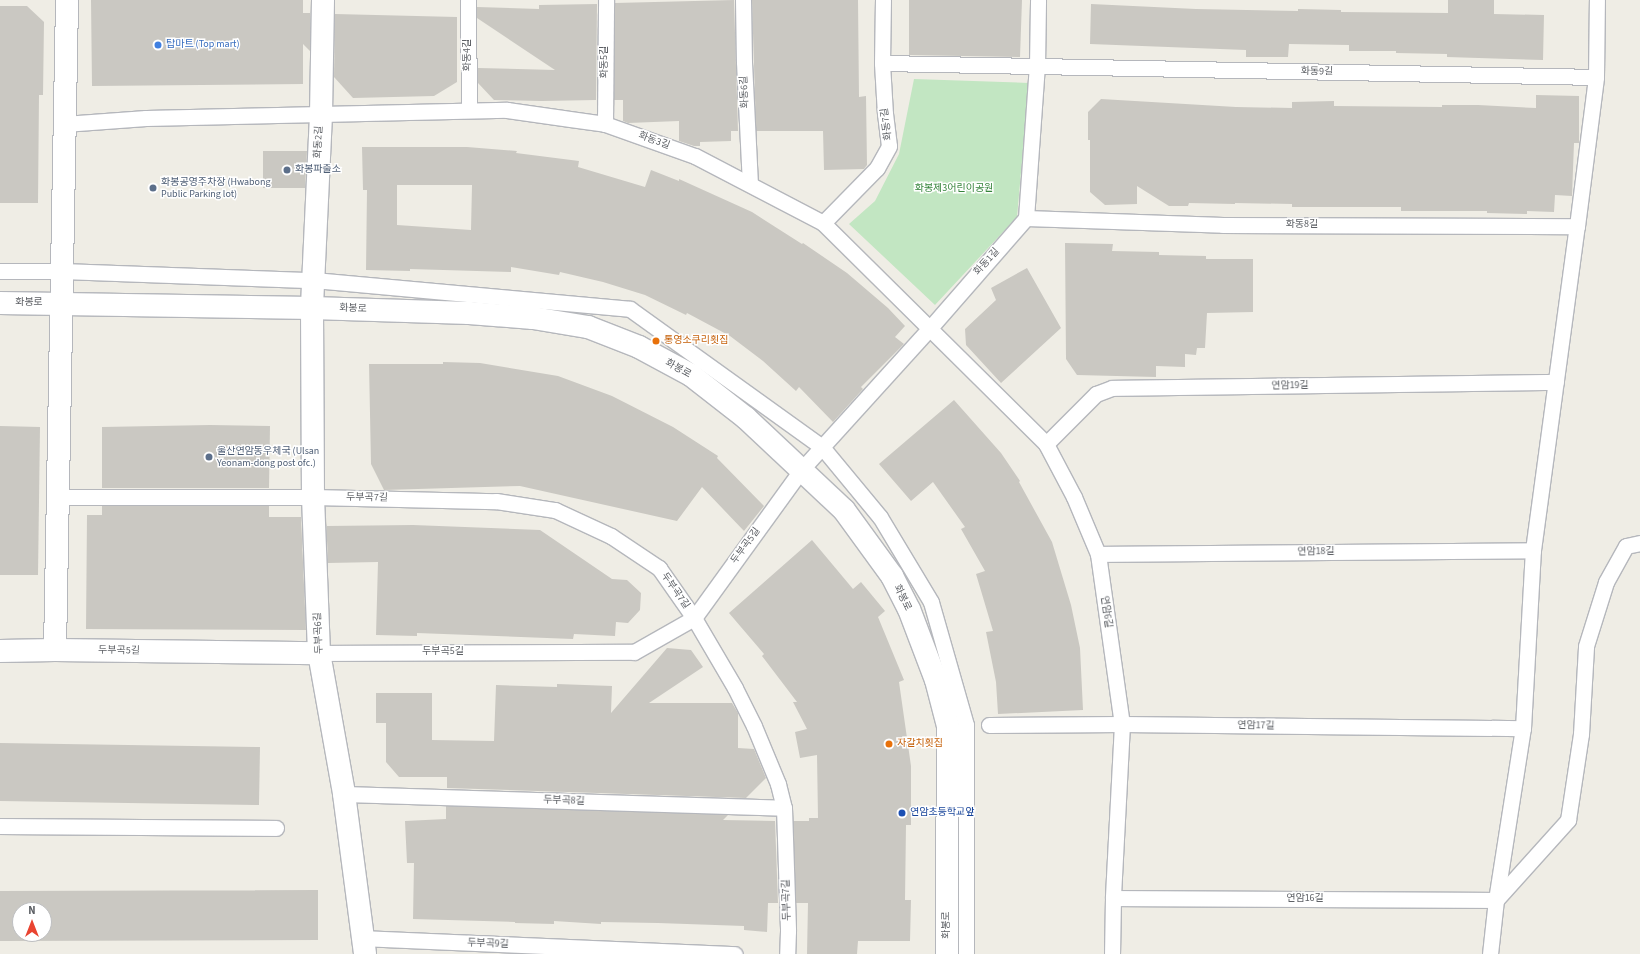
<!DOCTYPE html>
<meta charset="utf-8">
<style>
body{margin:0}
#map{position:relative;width:1640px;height:954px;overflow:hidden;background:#efede5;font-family:"Source Sans 3","Noto Sans KR",sans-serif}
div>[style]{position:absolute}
.green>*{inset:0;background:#c2e6c2}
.building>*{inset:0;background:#cac8c2}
.roads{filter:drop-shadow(1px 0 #b5b7bc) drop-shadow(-1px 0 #b5b7bc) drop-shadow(0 1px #b5b7bc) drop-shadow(0 -1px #b5b7bc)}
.service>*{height:15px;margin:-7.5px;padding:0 7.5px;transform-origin:7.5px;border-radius:7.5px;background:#fff}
.minor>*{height:22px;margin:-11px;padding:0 11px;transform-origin:11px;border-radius:11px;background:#fff}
.tertiary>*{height:22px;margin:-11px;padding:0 11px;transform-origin:11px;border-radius:11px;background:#fff}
.dots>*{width:11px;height:11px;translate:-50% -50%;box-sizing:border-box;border:2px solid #fff;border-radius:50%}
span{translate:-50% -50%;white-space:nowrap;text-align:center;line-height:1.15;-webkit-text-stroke:3px #fff;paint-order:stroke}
.shop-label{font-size:10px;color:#366cbe}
.left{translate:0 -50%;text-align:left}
.street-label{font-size:10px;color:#5d6065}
.service-label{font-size:10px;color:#4e5e75}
.park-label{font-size:10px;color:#35843b}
.food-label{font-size:10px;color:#c56008}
.transit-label{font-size:10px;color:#164399}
.north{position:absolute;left:12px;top:902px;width:40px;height:40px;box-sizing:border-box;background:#fff;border:1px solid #bebfc1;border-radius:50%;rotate:0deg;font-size:11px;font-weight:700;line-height:16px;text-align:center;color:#5d6065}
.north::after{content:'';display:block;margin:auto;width:14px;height:18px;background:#e94431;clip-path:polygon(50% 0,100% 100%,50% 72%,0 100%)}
</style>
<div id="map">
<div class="green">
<i style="clip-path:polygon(914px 79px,1029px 83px,1017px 217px,935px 305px,849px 224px,875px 201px,899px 154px)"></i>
</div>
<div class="building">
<i style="clip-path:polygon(91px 0,303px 0,303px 13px,310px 13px,310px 51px,303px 44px,303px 84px,92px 86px)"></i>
<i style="clip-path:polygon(734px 0,738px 131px,731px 131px,731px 141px,700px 142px,700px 146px,694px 146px,679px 141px,679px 121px,628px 123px,623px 121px,623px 100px,614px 100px,615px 3px)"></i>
<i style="clip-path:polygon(752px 0,858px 0,859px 97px,866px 96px,867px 165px,864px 169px,824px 170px,823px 131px,756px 131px)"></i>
<i style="clip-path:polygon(909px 0,1022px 0,1020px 57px,909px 55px)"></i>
<i style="clip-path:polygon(1448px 0,1494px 0,1494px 14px,1544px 15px,1543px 60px,1447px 57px,1447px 54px,1396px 53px,1396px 51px,1349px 51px,1349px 45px,1289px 44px,1288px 57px,1246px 57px,1246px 50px,1090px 44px,1091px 4px,1196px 9px,1298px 11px,1298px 9px,1341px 10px,1341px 12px,1448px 13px)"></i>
<i style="clip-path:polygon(597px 4px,596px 100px,542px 101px,494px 100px,478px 83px,478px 68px,555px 70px,477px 18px,477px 7px,539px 9px,539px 5px)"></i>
<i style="clip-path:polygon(0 6px,27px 6px,44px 22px,43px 95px,39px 95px,38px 203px,0 203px)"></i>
<i style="clip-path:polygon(335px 14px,457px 17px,457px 82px,434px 96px,353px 98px,334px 77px)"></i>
<i style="clip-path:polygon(1536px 95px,1579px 96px,1579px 143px,1574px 143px,1572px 196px,1555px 195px,1554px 212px,1527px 211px,1527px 214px,1487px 213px,1487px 211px,1401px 211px,1401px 207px,1292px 207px,1292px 204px,1235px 203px,1235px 204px,1189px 203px,1188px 206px,1169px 206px,1137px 186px,1137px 204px,1105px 205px,1090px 192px,1090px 140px,1088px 140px,1088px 112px,1101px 99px,1236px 107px,1292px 108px,1292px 102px,1334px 101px,1334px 106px,1442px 107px,1442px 105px,1478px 105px,1536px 108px)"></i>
<i style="clip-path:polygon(evenodd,362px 147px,467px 147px,517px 151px,516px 153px,579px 161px,578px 167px,645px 187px,651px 170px,679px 181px,679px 179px,752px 212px,802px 244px,803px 243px,847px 273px,888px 308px,905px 326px,895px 337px,904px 344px,861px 387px,863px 389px,833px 422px,799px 387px,796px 391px,763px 361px,730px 336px,687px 313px,686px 315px,645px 295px,603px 282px,560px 272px,559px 275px,511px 267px,511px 272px,410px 269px,410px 271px,366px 270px,367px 190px,363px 190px,362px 147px,397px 185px,472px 185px,471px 230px,397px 225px,397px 185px)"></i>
<i style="clip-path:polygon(263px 151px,307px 151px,305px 188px,263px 188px)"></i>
<i style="clip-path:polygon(1065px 243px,1113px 244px,1112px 251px,1159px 252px,1159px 255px,1206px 256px,1206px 259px,1253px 259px,1253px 312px,1207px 313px,1205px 348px,1197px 348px,1196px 355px,1185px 354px,1185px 367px,1156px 366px,1156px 377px,1077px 375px,1066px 359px)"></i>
<i style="clip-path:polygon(1027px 268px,1061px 328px,1001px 383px,966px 345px,965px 329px,996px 300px,991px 288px)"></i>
<i style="clip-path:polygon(443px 362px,480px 363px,558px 376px,612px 396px,673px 427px,718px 456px,717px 458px,764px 506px,744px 531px,702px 487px,677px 521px,520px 486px,384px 490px,371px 464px,369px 364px,443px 364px)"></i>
<i style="clip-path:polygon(954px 400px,1001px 453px,1020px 481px,1019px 482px,1052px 542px,1071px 605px,1080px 648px,1083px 710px,998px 714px,996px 682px,986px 632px,993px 631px,976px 574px,985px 571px,961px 529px,965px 527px,933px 482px,911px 501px,879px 464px)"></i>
<i style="clip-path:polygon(210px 425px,270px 426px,269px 488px,102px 488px,102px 427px)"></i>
<i style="clip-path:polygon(0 426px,40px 427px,38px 575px,0 575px)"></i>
<i style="clip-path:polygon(102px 506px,269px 506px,269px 517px,301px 517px,306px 630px,86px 629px,87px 515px,102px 515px)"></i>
<i style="clip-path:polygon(326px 517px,327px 526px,413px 525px,540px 530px,612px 579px,627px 580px,641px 593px,640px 610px,628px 623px,616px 622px,615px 636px,574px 634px,573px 639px,417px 633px,417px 636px,376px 635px,378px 562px,328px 563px)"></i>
<i style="clip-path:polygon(812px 540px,853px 589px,861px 582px,885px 611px,878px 617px,904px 680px,899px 682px,911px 766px,911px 825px,906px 825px,905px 900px,911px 900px,910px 941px,858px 941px,857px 954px,807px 954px,808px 903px,796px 903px,793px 821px,809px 821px,809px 818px,818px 818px,817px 755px,800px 758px,795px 732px,807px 729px,793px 702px,797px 702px,762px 656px,764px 654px,729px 613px)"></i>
<i style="clip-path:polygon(667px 648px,691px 650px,703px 667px,649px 703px,732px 703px,738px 713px,738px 748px,754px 749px,766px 778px,746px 798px,447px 788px,447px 777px,399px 777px,386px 762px,386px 723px,376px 723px,376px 693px,432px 693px,432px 740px,494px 741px,496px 685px,557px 687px,557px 684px,612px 686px,611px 713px)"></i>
<i style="clip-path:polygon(0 743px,260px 747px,259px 805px,0 801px)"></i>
<i style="clip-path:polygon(446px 806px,728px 815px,723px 820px,775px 821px,778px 903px,768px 903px,767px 932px,744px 930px,744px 926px,658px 923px,601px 922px,601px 924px,554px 921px,554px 924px,515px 923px,515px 922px,413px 919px,414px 863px,407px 863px,405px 821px,446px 819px)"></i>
<i style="clip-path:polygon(evenodd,318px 890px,318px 940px,0 941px,0 891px,318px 890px,20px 910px,44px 910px,44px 934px,20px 934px,20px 910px)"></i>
</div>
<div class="roads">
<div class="service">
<i style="left:468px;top:0;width:110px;rotate:89.5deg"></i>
<i style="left:743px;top:0;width:62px;rotate:89.1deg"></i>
<i style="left:744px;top:62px;width:121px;rotate:87.2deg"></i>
<i style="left:882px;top:63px;width:714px;rotate:1.12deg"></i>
<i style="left:64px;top:124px;width:82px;rotate:-4.2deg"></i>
<i style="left:146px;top:118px;width:361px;rotate:-1.3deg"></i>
<i style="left:507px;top:110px;width:99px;rotate:8.1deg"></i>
<i style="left:605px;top:124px;width:96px;rotate:19.6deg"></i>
<i style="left:695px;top:156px;width:144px;rotate:27.6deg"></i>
<i style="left:823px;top:223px;width:314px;rotate:44.7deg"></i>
<i style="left:1046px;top:444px;width:60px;rotate:62.2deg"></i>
<i style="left:1074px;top:497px;width:62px;rotate:67.2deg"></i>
<i style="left:1098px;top:554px;width:172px;rotate:82deg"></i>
<i style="left:1122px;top:724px;width:174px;rotate:93deg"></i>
<i style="left:1113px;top:898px;width:56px;rotate:91deg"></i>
<i style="left:605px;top:124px;width:124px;rotate:-89.5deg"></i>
<i style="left:1026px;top:218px;width:197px;rotate:2deg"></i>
<i style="left:1223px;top:225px;width:354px;rotate:0.2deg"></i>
<i style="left:823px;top:223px;width:77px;rotate:-45.5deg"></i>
<i style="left:877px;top:168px;width:25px;rotate:-61deg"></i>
<i style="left:889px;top:146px;width:32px;rotate:-97deg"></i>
<i style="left:885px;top:114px;width:51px;rotate:-93.4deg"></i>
<i style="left:882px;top:63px;width:63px;rotate:-89.1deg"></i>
<i style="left:0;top:271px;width:62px"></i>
<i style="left:62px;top:271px;width:251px;rotate:2.1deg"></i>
<i style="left:313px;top:280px;width:318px;rotate:5.2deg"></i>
<i style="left:630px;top:309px;width:236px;rotate:35.7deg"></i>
<i style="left:822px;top:447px;width:91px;rotate:50.4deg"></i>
<i style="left:880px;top:517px;width:99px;rotate:59deg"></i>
<i style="left:931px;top:602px;width:128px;rotate:74.1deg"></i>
<i style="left:966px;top:725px;width:229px;rotate:90deg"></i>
<i style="left:1046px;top:444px;width:71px;rotate:-45deg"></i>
<i style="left:1096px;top:394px;width:17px;rotate:-21deg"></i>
<i style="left:1112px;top:388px;width:444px;rotate:-0.8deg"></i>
<i style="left:56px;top:497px;width:257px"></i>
<i style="left:313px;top:497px;width:183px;rotate:1.3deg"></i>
<i style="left:496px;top:501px;width:60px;rotate:8.7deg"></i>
<i style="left:555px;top:510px;width:62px;rotate:24.9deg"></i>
<i style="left:611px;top:536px;width:58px;rotate:33.7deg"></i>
<i style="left:659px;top:568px;width:61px;rotate:55deg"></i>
<i style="left:694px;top:618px;width:81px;rotate:59.6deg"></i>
<i style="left:735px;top:688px;width:42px;rotate:63.4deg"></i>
<i style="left:754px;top:726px;width:63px;rotate:67.5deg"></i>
<i style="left:778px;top:784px;width:25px;rotate:76deg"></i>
<i style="left:784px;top:808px;width:123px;rotate:88.1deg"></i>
<i style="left:788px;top:931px;width:23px;rotate:92deg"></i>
<i style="left:1098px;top:554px;width:435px;rotate:-0.5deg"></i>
<i style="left:319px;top:653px;width:315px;rotate:-0.2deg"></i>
<i style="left:634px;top:652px;width:69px;rotate:-29.5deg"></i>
<i style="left:694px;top:618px;width:184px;rotate:-54.1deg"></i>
<i style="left:802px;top:469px;width:190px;rotate:-47.8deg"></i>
<i style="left:930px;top:328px;width:146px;rotate:-48.9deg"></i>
<i style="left:1026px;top:218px;width:152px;rotate:-85.9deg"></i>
<i style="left:1037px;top:66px;width:66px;rotate:-89.1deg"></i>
<i style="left:989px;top:725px;width:133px;rotate:-0.4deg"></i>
<i style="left:1122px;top:724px;width:401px;rotate:0.6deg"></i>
<i style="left:344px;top:794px;width:440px;rotate:1.8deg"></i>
<i style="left:0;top:826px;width:276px;rotate:0.4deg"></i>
<i style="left:1113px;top:898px;width:383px;rotate:0.3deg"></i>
<i style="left:1496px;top:900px;width:108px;rotate:-48deg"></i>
<i style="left:1568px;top:820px;width:87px;rotate:-81.4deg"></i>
<i style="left:1581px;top:734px;width:88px;rotate:-86.7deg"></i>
<i style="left:1586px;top:646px;width:67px;rotate:-72.6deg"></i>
<i style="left:1606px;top:582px;width:41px;rotate:-60.9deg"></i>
<i style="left:1626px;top:546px;width:14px;rotate:-12deg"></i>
<i style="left:362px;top:938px;width:373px;rotate:2.5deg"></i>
<i style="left:1490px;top:954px;width:54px;rotate:-83.7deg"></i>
<i style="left:1496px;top:900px;width:174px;rotate:-81.1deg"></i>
<i style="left:1523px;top:728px;width:178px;rotate:-86.8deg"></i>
<i style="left:1533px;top:550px;width:327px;rotate:-82.3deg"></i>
<i style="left:1577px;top:226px;width:150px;rotate:-82.7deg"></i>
<i style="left:1596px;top:77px;width:77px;rotate:-89.3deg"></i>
</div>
<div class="minor">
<i style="left:323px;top:0;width:115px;rotate:91deg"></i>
<i style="left:321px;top:115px;width:193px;rotate:92.7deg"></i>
<i style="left:312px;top:308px;width:189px;rotate:89.7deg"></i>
<i style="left:313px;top:497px;width:156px;rotate:87.8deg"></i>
<i style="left:319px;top:653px;width:143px;rotate:79.9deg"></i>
<i style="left:344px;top:794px;width:161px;rotate:82.5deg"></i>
<i style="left:55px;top:650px;width:650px;rotate:-88.94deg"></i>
<i style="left:0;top:651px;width:55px;rotate:-1deg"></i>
<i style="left:55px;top:650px;width:264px;rotate:0.7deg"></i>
</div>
<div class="tertiary">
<i style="left:0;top:303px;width:312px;rotate:0.9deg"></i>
<i style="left:312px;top:308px;width:157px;rotate:1.8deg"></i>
<i style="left:469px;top:313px;width:64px;rotate:4.5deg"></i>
<i style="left:533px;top:318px;width:56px;rotate:9.3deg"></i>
<i style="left:588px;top:327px;width:55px;rotate:21.4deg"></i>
<i style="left:639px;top:347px;width:59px;rotate:28.3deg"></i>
<i style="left:691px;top:375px;width:70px;rotate:38deg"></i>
<i style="left:746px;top:418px;width:134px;rotate:43.2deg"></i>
<i style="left:844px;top:510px;width:82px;rotate:54deg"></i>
<i style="left:892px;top:576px;width:37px;rotate:63deg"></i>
<i style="left:909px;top:609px;width:76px;rotate:69.2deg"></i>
<i style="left:936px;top:680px;width:48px;rotate:75.4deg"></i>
<i style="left:948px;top:726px;width:228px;rotate:90.3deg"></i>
</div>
</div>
<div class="dots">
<i style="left:158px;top:45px;background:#3f7fe0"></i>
<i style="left:287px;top:170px;background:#5c6f8a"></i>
<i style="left:153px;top:188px;background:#5c6f8a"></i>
<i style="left:656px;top:341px;background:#e8710a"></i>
<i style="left:209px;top:457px;background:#5c6f8a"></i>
<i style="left:889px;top:744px;background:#e8710a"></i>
<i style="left:902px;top:813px;background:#1a4fb4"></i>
</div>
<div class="shop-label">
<span class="left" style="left:166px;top:45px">탑마트 (Top mart)</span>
</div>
<div class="street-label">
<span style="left:468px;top:55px;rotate:-90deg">화동4길</span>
<span style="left:605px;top:62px;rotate:-90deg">화동5길</span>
<span style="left:1317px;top:72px;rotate:1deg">화동9길</span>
<span style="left:745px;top:92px;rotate:-93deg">화동6길</span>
<span style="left:887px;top:124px;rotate:-97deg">화동7길</span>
<span style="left:654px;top:141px;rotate:20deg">화동3길</span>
<span style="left:319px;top:142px;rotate:-87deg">화동2길</span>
<span style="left:1302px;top:225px">화동8길</span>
<span style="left:987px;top:262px;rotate:-48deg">화동1길</span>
<span style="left:29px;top:303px">화봉로</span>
<span style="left:353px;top:309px;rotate:2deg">화봉로</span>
<span style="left:678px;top:369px;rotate:29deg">화봉로</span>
<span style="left:1290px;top:386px;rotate:-1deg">연암19길</span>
<span style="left:367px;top:498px;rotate:1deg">두부곡7길</span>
<span style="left:746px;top:546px;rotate:-54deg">두부곡5길</span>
<span style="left:1316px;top:552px;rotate:-1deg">연암18길</span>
<span style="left:675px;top:591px;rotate:55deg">두부곡7길</span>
<span style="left:902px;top:598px;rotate:64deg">화봉로</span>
<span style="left:1106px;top:612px;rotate:82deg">연암6길</span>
<span style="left:319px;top:633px;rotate:-93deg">두부곡6길</span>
<span style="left:119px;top:651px;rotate:1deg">두부곡5길</span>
<span style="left:443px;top:652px">두부곡5길</span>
<span style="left:1256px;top:726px;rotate:1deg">연암17길</span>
<span style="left:564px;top:801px;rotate:2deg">두부곡8길</span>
<span style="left:1305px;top:899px">연암16길</span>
<span style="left:787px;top:900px;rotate:-92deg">두부곡7길</span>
<span style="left:947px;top:925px;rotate:-90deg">화봉로</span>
<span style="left:488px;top:944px;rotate:2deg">두부곡9길</span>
</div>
<div class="service-label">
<span class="left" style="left:295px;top:170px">화봉파출소</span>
<span class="left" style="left:161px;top:188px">화봉공영주차장 (Hwabong<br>Public Parking lot)</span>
<span class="left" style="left:217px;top:457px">울산연암동우체국 (Ulsan<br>Yeonam-dong post ofc.)</span>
</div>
<div class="park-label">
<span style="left:954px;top:189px">화봉제3어린이공원</span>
</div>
<div class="food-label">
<span class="left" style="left:664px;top:341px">통영소쿠리횟집</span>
<span class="left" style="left:897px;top:744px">자갈치횟집</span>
</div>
<div class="transit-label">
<span class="left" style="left:910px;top:813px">연암초등학교앞</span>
</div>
<div class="north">N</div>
</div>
